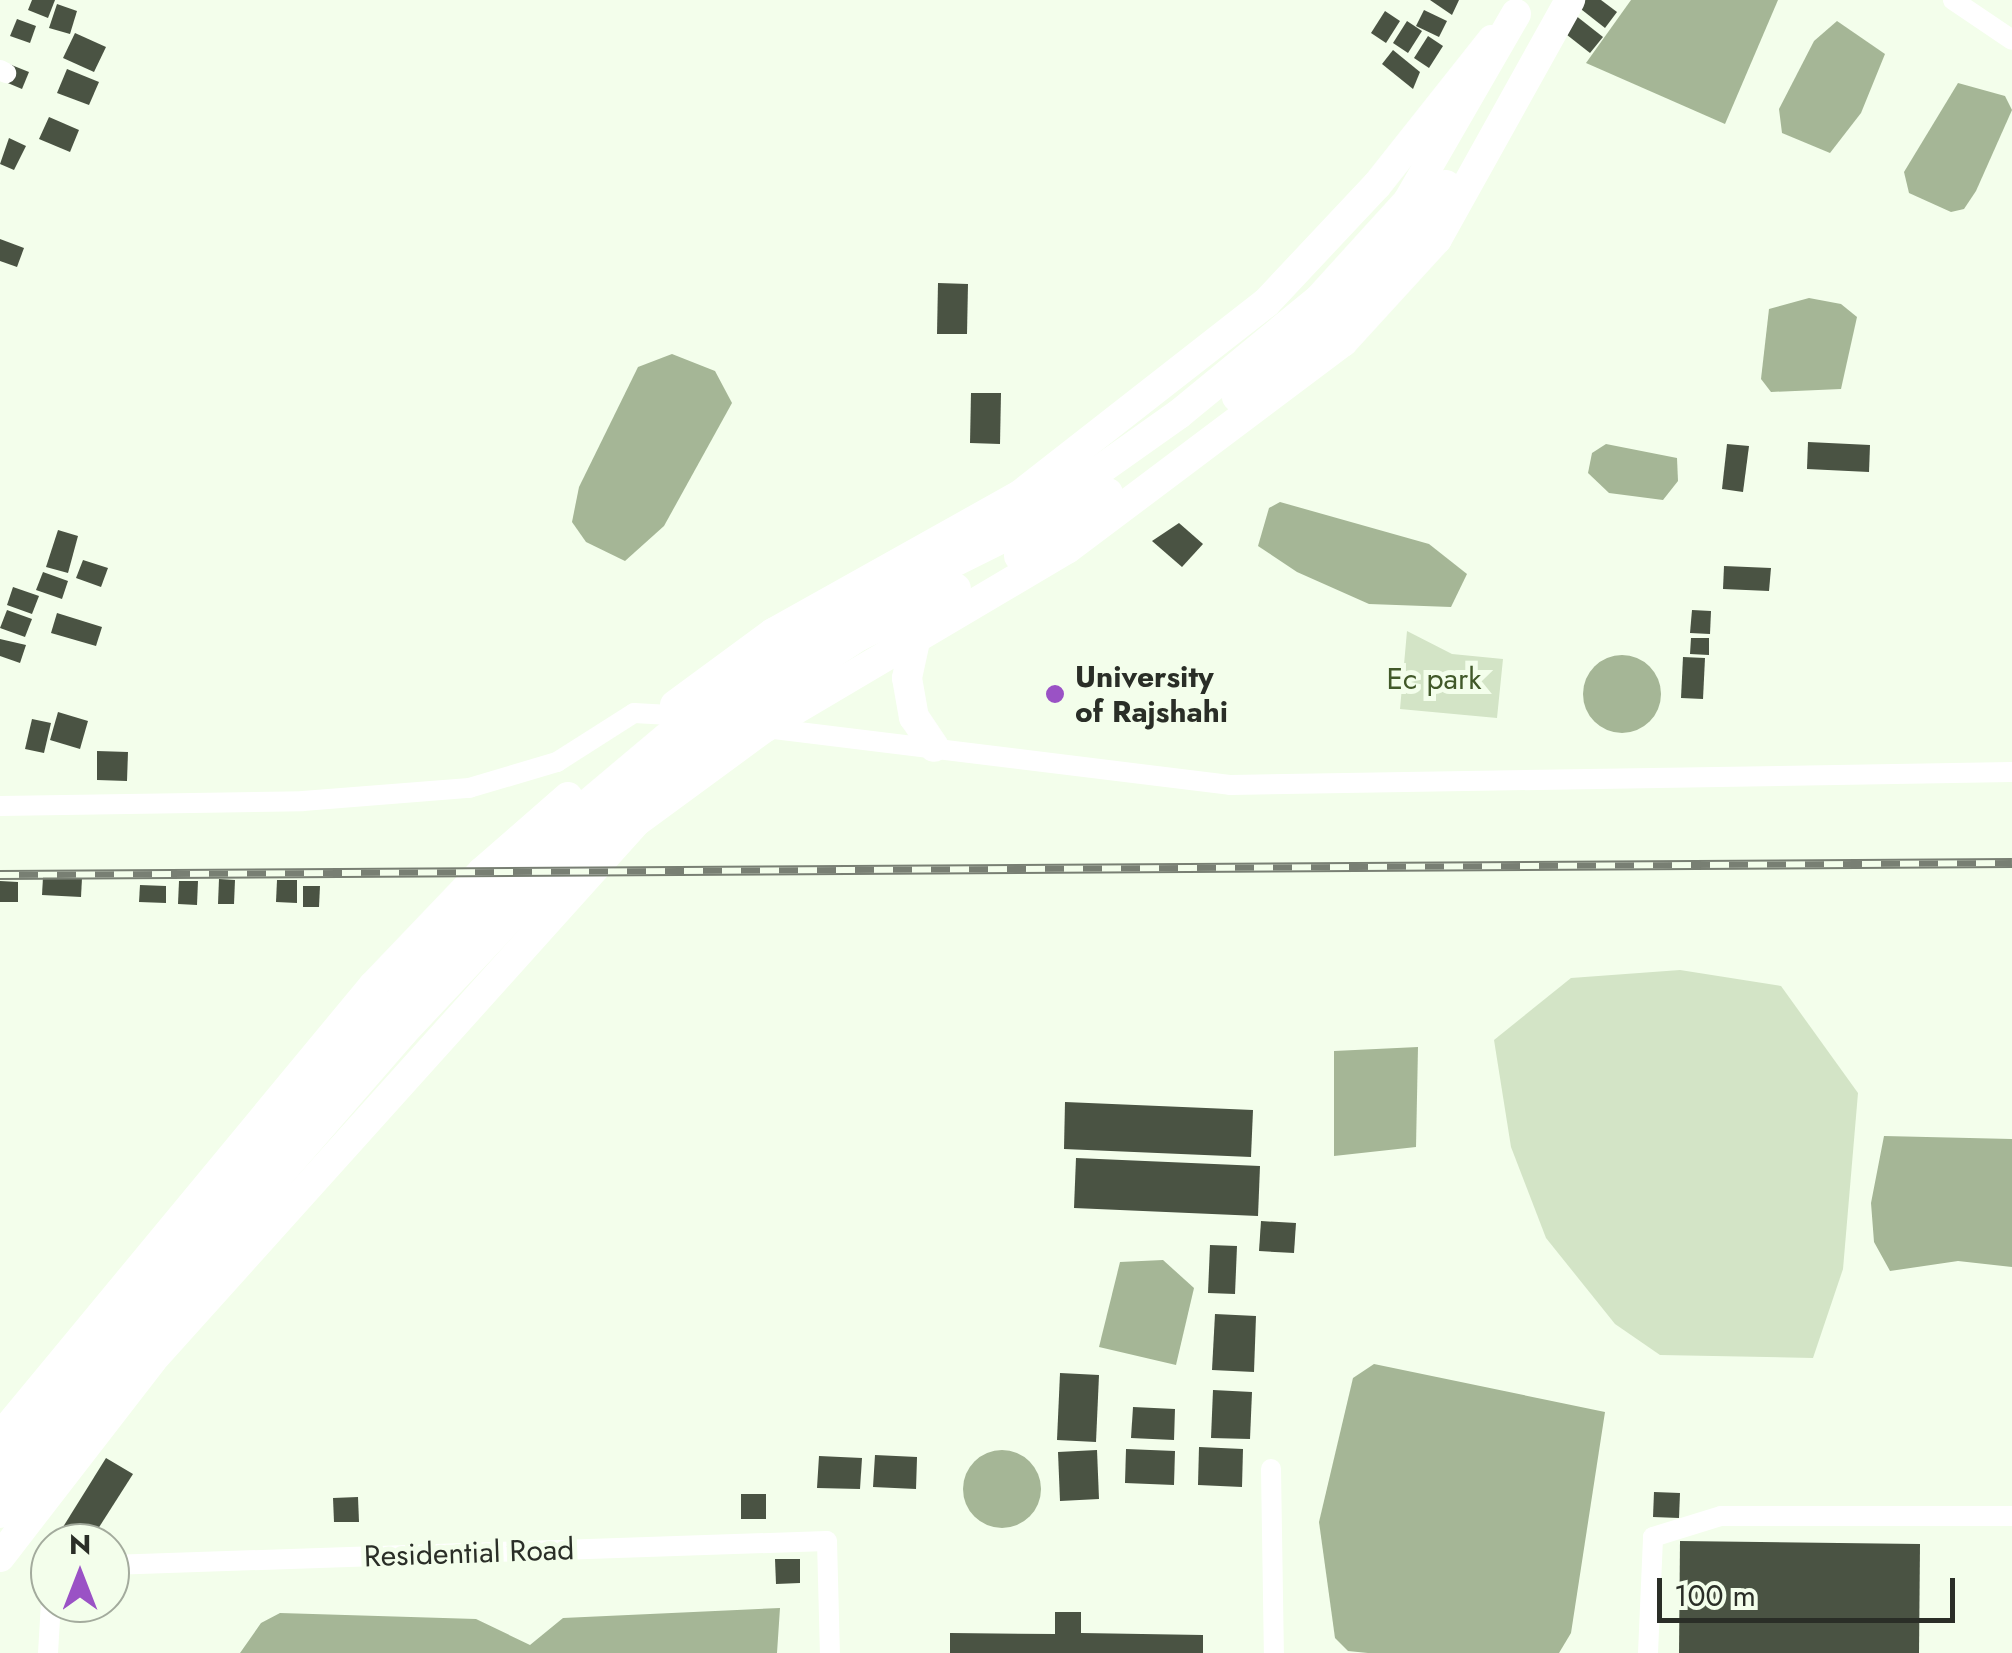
<!DOCTYPE html>
<style>
body{margin:0}
#map{position:relative;width:2012px;height:1653px;overflow:hidden;background:#f3feeb;font-family:Jost,sans-serif}
div>[style]{position:absolute}
.green>*{inset:0;background:#d3e4c6}
.water>*{inset:0;background:#a5b696}
.round{border-radius:50%}
.building>*{inset:0;background:#4a5343}
.street>*{height:20px;margin:-10px;padding:0 10px;transform-origin:10px;border-radius:10px;background:#fff}
.secondary>*{height:30px;margin:-15px;padding:0 15px;transform-origin:15px;border-radius:15px;background:#fff}
.rail>*{height:10px;margin-top:-5px;transform-origin:0;background:repeating-linear-gradient(90deg,#f3feeb 0 19px,#787f73 0 38px);box-sizing:border-box;border-block:2px solid #787f73}
.dots>*{width:28px;height:28px;translate:-50% -50%;box-sizing:border-box;border:5px solid #f3feeb;border-radius:50%}
span{translate:-50% -50%;white-space:nowrap;text-align:center;line-height:1.15;-webkit-text-stroke:10px #f3feeb;paint-order:stroke}
.poi-label{font-size:30px;color:#2a2e27;font-weight:700}
.left{translate:0 -50%;text-align:left}
.park-label{font-size:30px;color:#415929}
.street-label{font-size:30px;color:#2a2e27}
.north{position:absolute;left:30px;top:1523px;width:100px;height:100px;box-sizing:border-box;background:#f3feeb;border:2px solid #a3ab9d;border-radius:50%;rotate:0deg;font-size:28px;font-weight:700;line-height:40px;text-align:center;color:#2a2e27}
.north::after{content:'';display:block;margin:auto;width:35px;height:45px;background:#9a52c5;clip-path:polygon(50% 0,100% 100%,50% 72%,0 100%)}
.scale{position:absolute;left:1657px;top:1578px;width:298px;height:45px;box-sizing:border-box;border:5px solid #2a2e27;border-top:0;padding-left:12px;font-size:30px;line-height:35px;white-space:nowrap;color:#2a2e27;-webkit-text-stroke:8px #f3feeb;paint-order:stroke}
</style>
<div id="map">
<div class="green">
<i style="clip-path:polygon(1407px 631px,1452px 654px,1503px 659px,1497px 718px,1400px 709px)"></i>
<i style="clip-path:polygon(1680px 970px,1781px 986px,1858px 1093px,1843px 1269px,1813px 1358px,1660px 1355px,1615px 1324px,1546px 1238px,1511px 1147px,1494px 1040px,1571px 978px)"></i>
</div>
<div class="water">
<i style="clip-path:polygon(1631px 0,1778px 0,1725px 124px,1586px 63px)"></i>
<i style="clip-path:polygon(1837px 21px,1885px 54px,1861px 113px,1830px 153px,1782px 133px,1779px 109px,1814px 41px)"></i>
<i style="clip-path:polygon(1958px 83px,2005px 96px,2012px 110px,1976px 191px,1964px 209px,1951px 212px,1909px 193px,1904px 172px)"></i>
<i style="clip-path:polygon(1809px 298px,1841px 304px,1857px 317px,1841px 389px,1771px 392px,1761px 379px,1769px 309px)"></i>
<i style="clip-path:polygon(672px 354px,715px 371px,732px 403px,664px 526px,625px 561px,586px 542px,572px 522px,579px 487px,638px 367px)"></i>
<i style="clip-path:polygon(1606px 444px,1677px 458px,1678px 481px,1663px 500px,1609px 493px,1588px 473px,1592px 453px)"></i>
<i style="clip-path:polygon(1280px 502px,1429px 544px,1467px 574px,1451px 607px,1369px 604px,1297px 572px,1258px 546px,1269px 508px)"></i>
<i class="round" style="left:1583px;top:655px;width:78px;height:78px"></i>
<i style="clip-path:polygon(1418px 1047px,1416px 1147px,1334px 1156px,1334px 1051px)"></i>
<i style="clip-path:polygon(1884px 1136px,2012px 1139px,2012px 1267px,1958px 1261px,1890px 1271px,1874px 1242px,1871px 1203px)"></i>
<i style="clip-path:polygon(1163px 1260px,1194px 1288px,1176px 1365px,1099px 1347px,1120px 1262px)"></i>
<i style="clip-path:polygon(1374px 1364px,1605px 1412px,1571px 1633px,1559px 1653px,1368px 1653px,1348px 1651px,1335px 1638px,1319px 1522px,1353px 1378px)"></i>
<i class="round" style="left:963px;top:1450px;width:78px;height:78px"></i>
<i style="clip-path:polygon(780px 1608px,777px 1653px,240px 1653px,261px 1623px,280px 1613px,476px 1619px,530px 1645px,563px 1618px)"></i>
</div>
<div class="building">
<i style="clip-path:polygon(32px 0,55px 0,48px 18px,28px 10px)"></i>
<i style="clip-path:polygon(1430px 0,1459px 0,1452px 15px)"></i>
<i style="clip-path:polygon(1582px 0,1601px 0,1617px 12px,1605px 28px,1577px 6px)"></i>
<i style="clip-path:polygon(57px 4px,77px 11px,70px 34px,49px 28px)"></i>
<i style="clip-path:polygon(1424px 10px,1447px 21px,1439px 37px,1416px 26px)"></i>
<i style="clip-path:polygon(1385px 11px,1400px 21px,1386px 43px,1371px 33px)"></i>
<i style="clip-path:polygon(1575px 15px,1603px 37px,1590px 53px,1562px 31px)"></i>
<i style="clip-path:polygon(17px 19px,36px 26px,30px 43px,10px 36px)"></i>
<i style="clip-path:polygon(1407px 21px,1422px 31px,1408px 53px,1393px 43px)"></i>
<i style="clip-path:polygon(75px 33px,106px 47px,94px 72px,63px 58px)"></i>
<i style="clip-path:polygon(1428px 36px,1443px 46px,1429px 68px,1414px 58px)"></i>
<i style="clip-path:polygon(1393px 50px,1420px 72px,1413px 89px,1382px 64px)"></i>
<i style="clip-path:polygon(9px 64px,29px 72px,22px 89px,3px 81px)"></i>
<i style="clip-path:polygon(67px 69px,99px 82px,89px 105px,57px 93px)"></i>
<i style="clip-path:polygon(49px 117px,79px 130px,70px 152px,39px 139px)"></i>
<i style="clip-path:polygon(9px 138px,26px 146px,14px 170px,0 164px)"></i>
<i style="clip-path:polygon(0 239px,24px 248px,17px 267px,0 261px)"></i>
<i style="clip-path:polygon(938px 283px,968px 284px,967px 334px,937px 334px)"></i>
<i style="clip-path:polygon(971px 393px,1001px 393px,1000px 444px,970px 443px)"></i>
<i style="clip-path:polygon(1808px 442px,1870px 445px,1869px 472px,1807px 469px)"></i>
<i style="clip-path:polygon(1727px 444px,1749px 446px,1743px 492px,1722px 489px)"></i>
<i style="clip-path:polygon(1179px 523px,1203px 544px,1182px 567px,1152px 541px)"></i>
<i style="clip-path:polygon(58px 530px,78px 536px,68px 573px,46px 567px)"></i>
<i style="clip-path:polygon(83px 560px,108px 568px,101px 587px,76px 578px)"></i>
<i style="clip-path:polygon(1724px 566px,1771px 568px,1769px 591px,1723px 589px)"></i>
<i style="clip-path:polygon(43px 572px,68px 581px,62px 599px,36px 590px)"></i>
<i style="clip-path:polygon(13px 587px,39px 596px,32px 614px,7px 605px)"></i>
<i style="clip-path:polygon(7px 610px,32px 619px,25px 637px,0 628px)"></i>
<i style="clip-path:polygon(1692px 610px,1711px 611px,1710px 634px,1690px 633px)"></i>
<i style="clip-path:polygon(57px 613px,102px 627px,96px 646px,51px 633px)"></i>
<i style="clip-path:polygon(1691px 638px,1709px 638px,1709px 655px,1690px 654px)"></i>
<i style="clip-path:polygon(0 639px,26px 645px,20px 663px,0 656px)"></i>
<i style="clip-path:polygon(1683px 657px,1705px 658px,1703px 699px,1681px 698px)"></i>
<i style="clip-path:polygon(58px 712px,88px 721px,80px 749px,50px 740px)"></i>
<i style="clip-path:polygon(32px 719px,51px 723px,44px 753px,25px 749px)"></i>
<i style="clip-path:polygon(97px 751px,128px 752px,127px 781px,97px 780px)"></i>
<i style="clip-path:polygon(43px 877px,82px 878px,81px 897px,42px 895px)"></i>
<i style="clip-path:polygon(219px 879px,235px 880px,234px 904px,218px 904px)"></i>
<i style="clip-path:polygon(277px 880px,297px 880px,297px 903px,276px 902px)"></i>
<i style="clip-path:polygon(0 881px,18px 882px,18px 902px,0 902px)"></i>
<i style="clip-path:polygon(179px 881px,198px 881px,197px 905px,178px 904px)"></i>
<i style="clip-path:polygon(140px 885px,166px 886px,166px 903px,139px 902px)"></i>
<i style="clip-path:polygon(303px 886px,320px 886px,319px 907px,303px 907px)"></i>
<i style="clip-path:polygon(1065px 1102px,1253px 1110px,1251px 1157px,1064px 1149px)"></i>
<i style="clip-path:polygon(1076px 1158px,1260px 1166px,1258px 1216px,1074px 1208px)"></i>
<i style="clip-path:polygon(1261px 1221px,1296px 1223px,1294px 1253px,1259px 1251px)"></i>
<i style="clip-path:polygon(1210px 1245px,1237px 1246px,1235px 1294px,1208px 1293px)"></i>
<i style="clip-path:polygon(1215px 1314px,1256px 1316px,1254px 1372px,1212px 1370px)"></i>
<i style="clip-path:polygon(1060px 1373px,1099px 1375px,1096px 1442px,1057px 1440px)"></i>
<i style="clip-path:polygon(1213px 1390px,1252px 1392px,1250px 1439px,1211px 1438px)"></i>
<i style="clip-path:polygon(1133px 1407px,1175px 1409px,1174px 1440px,1131px 1438px)"></i>
<i style="clip-path:polygon(1199px 1447px,1243px 1449px,1242px 1487px,1198px 1485px)"></i>
<i style="clip-path:polygon(1126px 1449px,1175px 1451px,1174px 1485px,1125px 1483px)"></i>
<i style="clip-path:polygon(1097px 1450px,1099px 1499px,1060px 1501px,1058px 1452px)"></i>
<i style="clip-path:polygon(875px 1455px,917px 1457px,916px 1489px,873px 1487px)"></i>
<i style="clip-path:polygon(819px 1456px,862px 1458px,860px 1489px,817px 1488px)"></i>
<i style="clip-path:polygon(106px 1458px,133px 1474px,89px 1543px,63px 1527px)"></i>
<i style="clip-path:polygon(1654px 1492px,1680px 1493px,1679px 1518px,1653px 1517px)"></i>
<i style="clip-path:polygon(741px 1494px,766px 1494px,766px 1519px,741px 1519px)"></i>
<i style="clip-path:polygon(358px 1497px,359px 1522px,334px 1522px,333px 1498px)"></i>
<i style="clip-path:polygon(1680px 1541px,1920px 1544px,1919px 1653px,1679px 1653px)"></i>
<i style="clip-path:polygon(775px 1559px,800px 1559px,800px 1583px,776px 1584px)"></i>
<i style="clip-path:polygon(1055px 1612px,1081px 1612px,1081px 1633px,1203px 1635px,1203px 1653px,950px 1653px,950px 1633px,1055px 1634px)"></i>
</div>
<div class="street">
<i style="left:1953px;top:0;width:71px;rotate:34.1deg"></i>
<i style="left:0;top:70px;width:7px;rotate:27deg"></i>
<i style="left:766px;top:728px;width:467px;rotate:7deg"></i>
<i style="left:1230px;top:785px;width:782px;rotate:-0.95deg"></i>
<i style="left:0;top:806px;width:303px;rotate:-0.9deg"></i>
<i style="left:303px;top:801px;width:167px;rotate:-4.5deg"></i>
<i style="left:469px;top:788px;width:92px;rotate:-16.5deg"></i>
<i style="left:557px;top:762px;width:91px;rotate:-32.5deg"></i>
<i style="left:634px;top:713px;width:54px;rotate:3.2deg"></i>
<i style="left:1271px;top:1469px;width:184px;rotate:89.1deg"></i>
<i style="left:110px;top:1565px;width:717px;rotate:-1.92deg"></i>
<i style="left:827px;top:1541px;width:112px;rotate:88.5deg"></i>
<i style="left:48px;top:1653px;width:50px;rotate:-86.6deg"></i>
<i style="left:1648px;top:1653px;width:116px;rotate:-87.5deg"></i>
<i style="left:1653px;top:1537px;width:71px;rotate:-17.2deg"></i>
<i style="left:1721px;top:1516px;width:291px"></i>
</div>
<div class="secondary">
<i style="left:1237px;top:397px;width:126px;rotate:-39.5deg"></i>
<i style="left:1334px;top:317px;width:173px;rotate:-49.7deg"></i>
<i style="left:1019px;top:556px;width:109px;rotate:-35.3deg"></i>
<i style="left:917px;top:632px;width:47px;rotate:102.3deg"></i>
<i style="left:907px;top:678px;width:40px;rotate:80deg"></i>
<i style="left:914px;top:717px;width:36px;rotate:56deg"></i>
<i style="left:675px;top:705px;width:122px;rotate:-36.3deg"></i>
<i style="left:773px;top:633px;width:283px;rotate:-29.2deg"></i>
<i style="left:1020px;top:495px;width:312px;rotate:-38deg"></i>
<i style="left:1266px;top:303px;width:162px;rotate:-46.8deg"></i>
<i style="left:1377px;top:185px;width:185px;rotate:-51.6deg"></i>
<i style="left:0;top:1437px;width:585px;rotate:-50.41deg"></i>
<i style="left:373px;top:986px;width:158px;rotate:-46.3deg"></i>
<i style="left:482px;top:872px;width:114px;rotate:-41.1deg"></i>
<i style="left:0;top:1473px;width:131px;rotate:-52.8deg"></i>
<i style="left:79px;top:1369px;width:467px;rotate:-49.1deg"></i>
<i style="left:385px;top:1016px;width:279px;rotate:-46.6deg"></i>
<i style="left:577px;top:813px;width:150px;rotate:-40.1deg"></i>
<i style="left:692px;top:716px;width:185px;rotate:-33.1deg"></i>
<i style="left:847px;top:615px;width:180px;rotate:-26.4deg"></i>
<i style="left:1008px;top:535px;width:209px;rotate:-35.3deg"></i>
<i style="left:1179px;top:414px;width:180px;rotate:-39.4deg"></i>
<i style="left:1318px;top:300px;width:134px;rotate:-47.7deg"></i>
<i style="left:1408px;top:201px;width:216px;rotate:-60deg"></i>
<i style="left:0;top:1513px;width:161px;rotate:-53.1deg"></i>
<i style="left:97px;top:1384px;width:466px;rotate:-49deg"></i>
<i style="left:403px;top:1032px;width:277px;rotate:-46.8deg"></i>
<i style="left:593px;top:830px;width:147px;rotate:-39.8deg"></i>
<i style="left:706px;top:736px;width:183px;rotate:-33.2deg"></i>
<i style="left:859px;top:636px;width:108px;rotate:-26.3deg"></i>
<i style="left:0;top:1557px;width:249px;rotate:-52.3deg"></i>
<i style="left:152px;top:1360px;width:724px;rotate:-48.02deg"></i>
<i style="left:636px;top:822px;width:159px;rotate:-36.3deg"></i>
<i style="left:764px;top:728px;width:352px;rotate:-30.6deg"></i>
<i style="left:1067px;top:549px;width:345px;rotate:-36.9deg"></i>
<i style="left:1343px;top:342px;width:139px;rotate:-47.6deg"></i>
<i style="left:1437px;top:239px;width:274px;rotate:-60.9deg"></i>
</div>
<div class="rail">
<i style="left:0;top:875px;width:2012px;rotate:-0.34deg"></i>
</div>
<div class="dots">
<i style="left:1055px;top:694px;background:#9a52c5"></i>
</div>
<div class="poi-label">
<span class="left" style="left:1075px;top:694px">University<br>of Rajshahi</span>
</div>
<div class="park-label">
<span style="left:1434px;top:679px">Ec park</span>
</div>
<div class="street-label">
<span style="left:469px;top:1553px;rotate:-2deg">Residential Road</span>
</div>
<div class="north">N</div>
<div class="scale">100 m</div>
</div>
